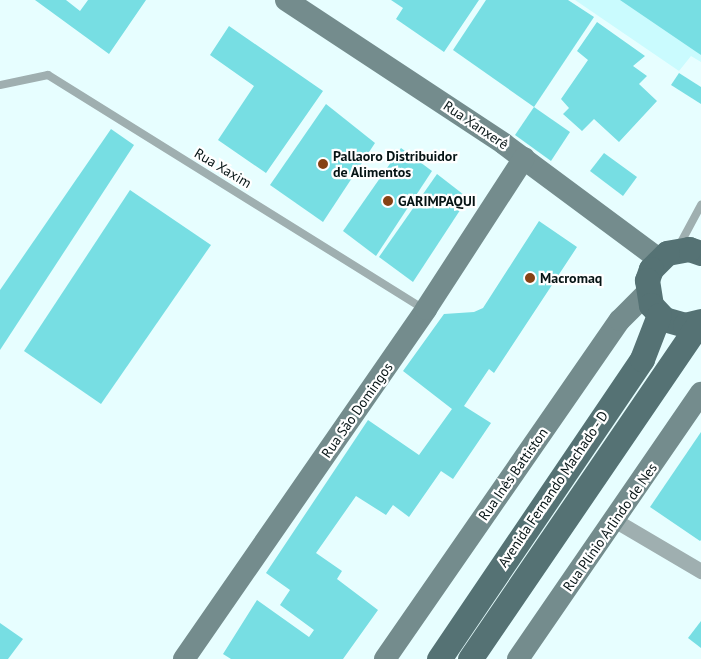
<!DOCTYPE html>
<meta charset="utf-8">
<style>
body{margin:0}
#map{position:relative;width:701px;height:659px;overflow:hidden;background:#e7feff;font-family:"PT Sans",sans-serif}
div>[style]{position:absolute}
.built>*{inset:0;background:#cafbfe}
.building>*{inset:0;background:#77dee3}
.lane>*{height:8px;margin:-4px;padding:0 4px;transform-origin:4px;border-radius:4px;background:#9fafb0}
.street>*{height:15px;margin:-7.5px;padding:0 7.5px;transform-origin:7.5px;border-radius:7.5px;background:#9fafb0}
.secondary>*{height:22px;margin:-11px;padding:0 11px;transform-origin:11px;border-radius:11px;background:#748c8d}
.primary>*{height:25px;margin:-12.5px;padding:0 12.5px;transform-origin:12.5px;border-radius:12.5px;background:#557274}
.dots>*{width:14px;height:14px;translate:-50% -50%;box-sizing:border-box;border:2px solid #fff;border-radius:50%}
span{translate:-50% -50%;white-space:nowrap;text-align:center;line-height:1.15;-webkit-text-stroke:4.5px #fff;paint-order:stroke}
.street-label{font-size:14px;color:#061415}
.poi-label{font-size:14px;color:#061415;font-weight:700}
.left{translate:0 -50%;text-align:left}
</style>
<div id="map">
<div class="built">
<i style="clip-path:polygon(575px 0,701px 0,701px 62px,691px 56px,679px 71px)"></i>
</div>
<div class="building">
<i style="clip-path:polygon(35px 0,66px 0,80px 11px,88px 0,146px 0,109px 54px)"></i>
<i style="clip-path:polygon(391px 0,479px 0,444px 52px,396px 19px,403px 8px)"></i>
<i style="clip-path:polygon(486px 0,568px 0,594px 17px,534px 107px,453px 50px)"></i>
<i style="clip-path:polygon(620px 0,701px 0,701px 55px,695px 51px)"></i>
<i style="clip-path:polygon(597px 22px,645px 56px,633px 66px,647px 76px,639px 84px,657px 101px,619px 142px,594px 119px,582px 131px,563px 114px,569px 108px,561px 99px,588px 60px,577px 51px)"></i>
<i style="clip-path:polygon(229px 26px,323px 91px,266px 173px,218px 140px,254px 86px,210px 55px)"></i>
<i style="clip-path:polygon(679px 73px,701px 87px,701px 104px,671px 85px)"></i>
<i style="clip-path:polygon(326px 104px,375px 143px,323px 222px,270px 185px)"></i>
<i style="clip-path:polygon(534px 107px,570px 132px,551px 161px,515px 135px)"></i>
<i style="clip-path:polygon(111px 129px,134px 145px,0 350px,0 290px)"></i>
<i style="clip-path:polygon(401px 148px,432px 171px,376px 256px,343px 231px)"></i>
<i style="clip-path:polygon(604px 153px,637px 177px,623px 196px,590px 171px)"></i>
<i style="clip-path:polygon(437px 174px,468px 198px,413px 282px,379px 257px)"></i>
<i style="clip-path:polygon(130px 190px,211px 245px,101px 404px,24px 351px)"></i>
<i style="clip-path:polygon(539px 221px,577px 247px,494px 373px,489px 369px,464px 406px,491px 423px,453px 479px,441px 471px,409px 517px,393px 505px,386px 515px,356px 496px,316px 553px,342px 571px,337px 579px,378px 610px,343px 659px,231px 659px,223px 654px,257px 600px,309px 637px,314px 630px,280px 605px,290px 590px,266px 573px,368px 420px,419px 455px,452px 409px,403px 371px,444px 314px,474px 312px,483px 308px)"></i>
<i style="clip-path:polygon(701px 432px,701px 540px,700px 541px,650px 507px)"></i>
<i style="clip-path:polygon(701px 621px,701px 648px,688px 638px)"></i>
<i style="clip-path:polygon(0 623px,23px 639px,8px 659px,0 659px)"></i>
</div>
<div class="lane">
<i style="left:0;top:85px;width:49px;rotate:-11.8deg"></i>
<i style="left:48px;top:75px;width:441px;rotate:31.9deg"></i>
<i style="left:679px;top:246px;width:47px;rotate:-61.8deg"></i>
</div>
<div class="street">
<i style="left:616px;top:521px;width:99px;rotate:30.5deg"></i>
</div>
<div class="secondary">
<i style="left:286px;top:0;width:261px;rotate:33.4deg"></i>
<i style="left:504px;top:144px;width:193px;rotate:36.6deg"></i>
<i style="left:184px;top:659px;width:426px;rotate:-55.3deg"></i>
<i style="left:426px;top:309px;width:180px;rotate:-57deg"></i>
<i style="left:385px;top:659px;width:412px;rotate:-55.3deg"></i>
<i style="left:620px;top:320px;width:38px;rotate:-45deg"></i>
<i style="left:518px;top:659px;width:323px;rotate:-55.5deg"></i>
</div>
<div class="primary">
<i style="left:701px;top:253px;width:13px;rotate:-162deg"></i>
<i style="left:689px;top:249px;width:22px;rotate:170deg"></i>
<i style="left:667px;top:253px;width:23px;rotate:135deg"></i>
<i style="left:651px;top:269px;width:12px;rotate:110deg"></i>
<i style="left:647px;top:280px;width:25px;rotate:81deg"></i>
<i style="left:651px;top:305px;width:19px;rotate:47deg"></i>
<i style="left:664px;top:319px;width:22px;rotate:16deg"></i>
<i style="left:685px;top:325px;width:16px;rotate:-14deg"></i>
<i style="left:439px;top:659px;width:362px;rotate:-55.9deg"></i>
<i style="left:642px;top:359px;width:47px;rotate:-68.9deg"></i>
<i style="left:470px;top:659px;width:407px;rotate:-55.7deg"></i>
</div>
<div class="dots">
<i style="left:323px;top:164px;background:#864214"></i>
<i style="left:388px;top:201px;background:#864214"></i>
<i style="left:530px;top:278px;background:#864214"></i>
</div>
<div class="street-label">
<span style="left:476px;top:125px;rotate:34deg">Rua Xanxerê</span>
<span style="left:223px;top:168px;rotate:31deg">Rua Xaxim</span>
<span style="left:357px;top:410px;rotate:-55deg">Rua São Domingos</span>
<span style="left:513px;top:474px;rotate:-55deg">Rua Inês Battiston</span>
<span style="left:553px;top:489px;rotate:-56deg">Avenida Fernando Machado - D</span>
<span style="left:610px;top:527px;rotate:-55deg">Rua Plínio Arlindo de Nes</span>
</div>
<div class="poi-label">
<span class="left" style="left:333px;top:164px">Pallaoro Distribuidor<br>de Alimentos</span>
<span class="left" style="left:398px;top:201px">GARIMPAQUI</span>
<span class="left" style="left:540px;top:278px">Macromaq</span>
</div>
</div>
